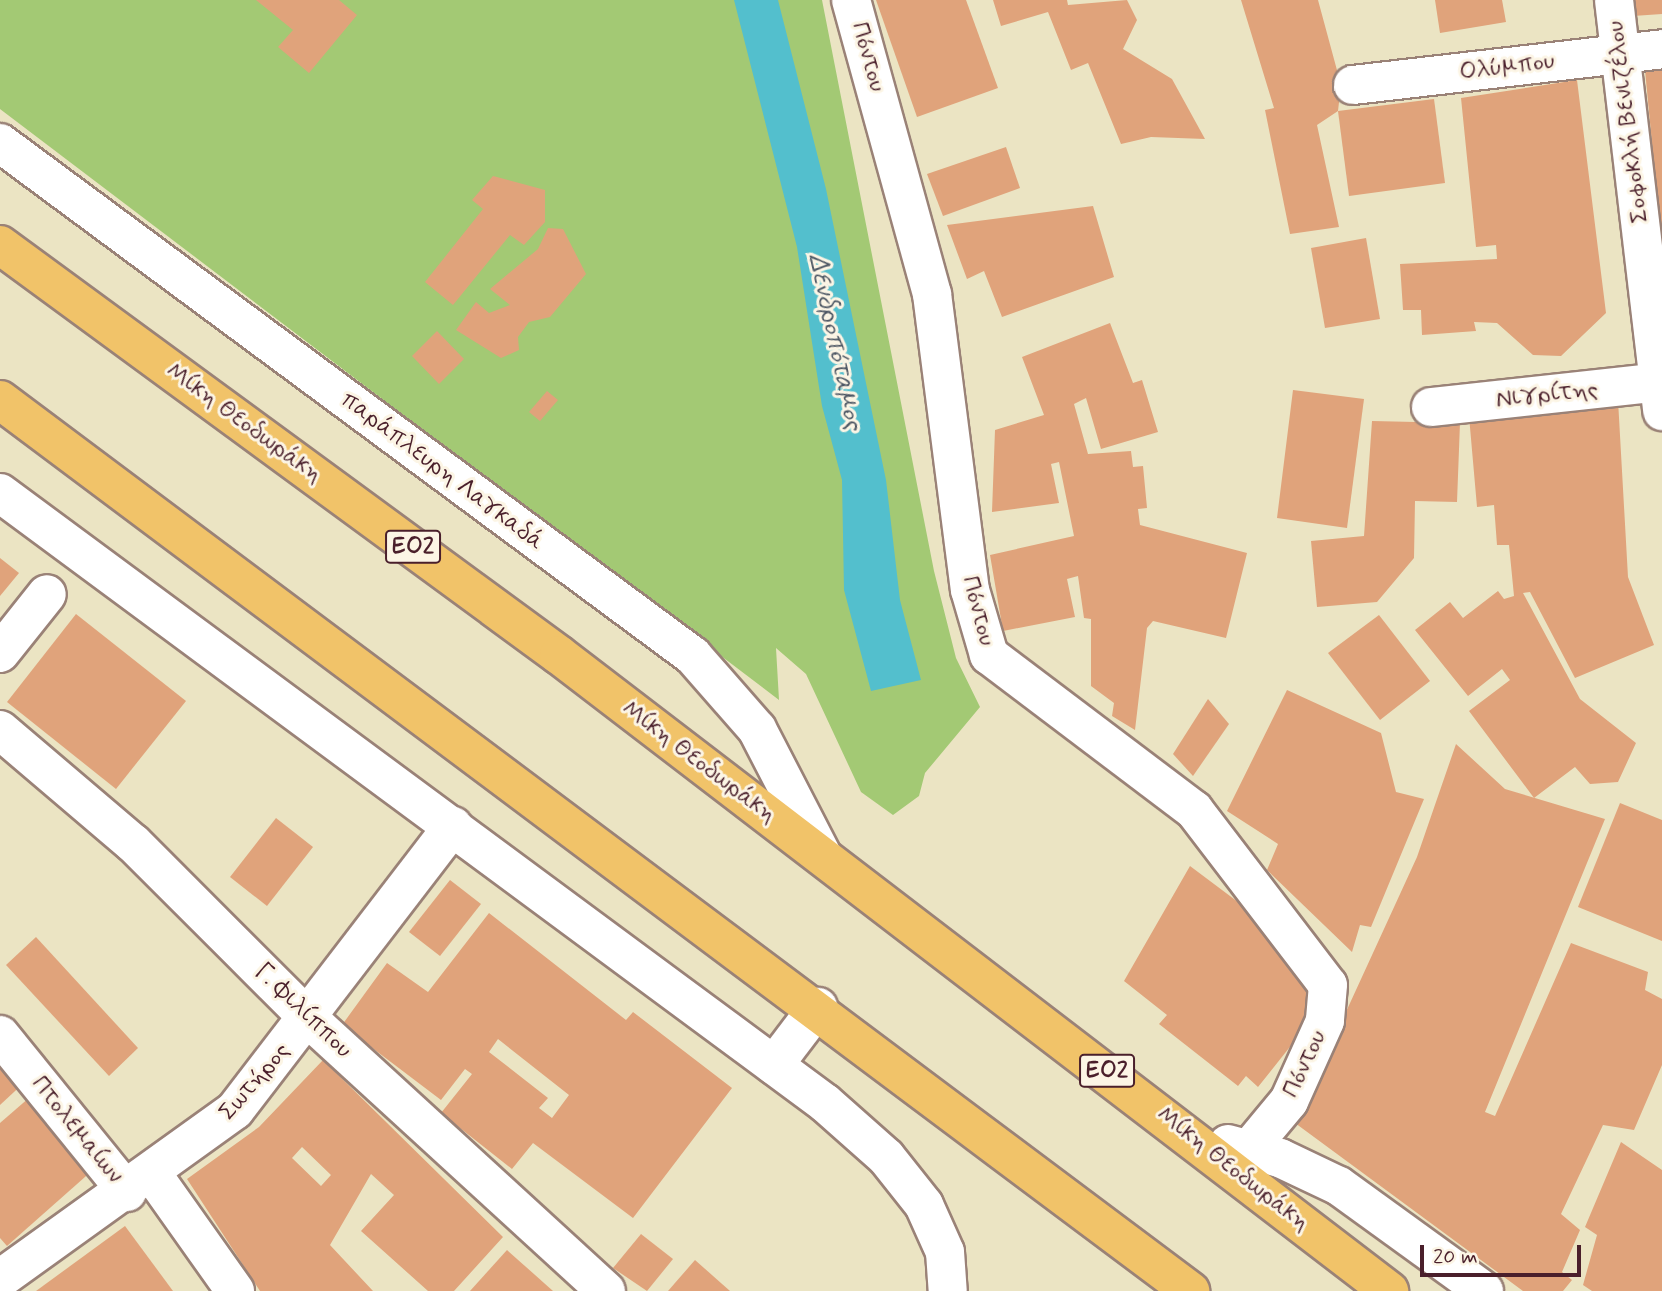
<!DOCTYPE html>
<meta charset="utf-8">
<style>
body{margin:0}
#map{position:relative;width:1662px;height:1291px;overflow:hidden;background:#ebe4c3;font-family:Mynerve,sans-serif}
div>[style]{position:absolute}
.green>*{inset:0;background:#a3c974}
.water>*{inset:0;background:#53bfcd}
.building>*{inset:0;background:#e0a37b}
.roads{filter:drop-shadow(2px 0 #9a8277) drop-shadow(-2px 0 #9a8277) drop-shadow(0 2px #9a8277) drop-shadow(0 -2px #9a8277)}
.minor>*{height:38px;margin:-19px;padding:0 19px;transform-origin:19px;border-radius:19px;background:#fff}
.highway>*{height:38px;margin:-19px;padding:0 19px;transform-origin:19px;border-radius:19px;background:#f1c369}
span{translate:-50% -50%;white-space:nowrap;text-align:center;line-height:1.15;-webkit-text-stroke:6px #fcf5e5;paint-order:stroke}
.shield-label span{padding:2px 5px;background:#fcf5e5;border:2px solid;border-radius:5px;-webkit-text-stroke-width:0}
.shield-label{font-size:23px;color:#4a1f2b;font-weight:700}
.street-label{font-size:24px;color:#4a1f2b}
.water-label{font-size:26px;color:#4d5764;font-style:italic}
.scale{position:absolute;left:1420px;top:1245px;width:161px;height:32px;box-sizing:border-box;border:4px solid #4a1f2b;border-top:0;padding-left:9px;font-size:21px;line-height:24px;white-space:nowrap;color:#4a1f2b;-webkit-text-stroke:5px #fcf5e5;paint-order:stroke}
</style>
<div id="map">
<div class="green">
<i style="clip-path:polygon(0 0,822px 0,934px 571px,956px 658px,980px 707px,925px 773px,919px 796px,893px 815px,861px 792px,806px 674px,776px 648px,779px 700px,0 109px)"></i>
</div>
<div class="water">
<i style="clip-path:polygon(734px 0,778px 0,826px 189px,886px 480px,900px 600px,921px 680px,871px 691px,844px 590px,842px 480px,822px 406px,797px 247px)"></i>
</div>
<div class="building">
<i style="clip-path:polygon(256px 0,339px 0,357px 15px,309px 73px,278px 47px,293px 30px)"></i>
<i style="clip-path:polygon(876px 0,966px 0,998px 88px,917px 117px)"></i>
<i style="clip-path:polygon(993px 0,1067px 0,1068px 5px,1127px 0,1137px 20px,1123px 49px,1172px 79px,1205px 139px,1151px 137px,1121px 144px,1088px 63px,1071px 70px,1048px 12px,1001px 26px)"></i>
<i style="clip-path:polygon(1241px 0,1318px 0,1341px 85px,1338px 111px,1317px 125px,1339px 227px,1290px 234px,1265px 110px,1274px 108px)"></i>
<i style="clip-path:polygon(1435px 0,1502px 0,1506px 22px,1440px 33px)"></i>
<i style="clip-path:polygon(1632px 0,1662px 0,1662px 14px,1633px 16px)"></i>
<i style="clip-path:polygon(1662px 68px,1662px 227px,1660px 227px,1645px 70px)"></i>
<i style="clip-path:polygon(1577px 80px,1606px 313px,1561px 356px,1533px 355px,1497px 323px,1474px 322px,1476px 331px,1422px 335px,1421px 310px,1403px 310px,1400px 264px,1497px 259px,1496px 245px,1476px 247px,1461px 98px)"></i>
<i style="clip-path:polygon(1434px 99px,1445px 183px,1349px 196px,1338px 111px)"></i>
<i style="clip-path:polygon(1006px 147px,1020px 188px,943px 216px,927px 174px)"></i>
<i style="clip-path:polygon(493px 176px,545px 190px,545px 222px,524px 245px,510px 235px,453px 305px,425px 282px,483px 209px,472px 200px)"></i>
<i style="clip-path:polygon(1093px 206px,1114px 277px,1002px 317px,984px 271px,967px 279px,947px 225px)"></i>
<i style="clip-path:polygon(548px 228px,563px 229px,586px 274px,550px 317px,529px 322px,518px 337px,519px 350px,501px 358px,456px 330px,476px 302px,489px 313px,510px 305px,490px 289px,538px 249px)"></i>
<i style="clip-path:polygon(1366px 238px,1380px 319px,1325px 328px,1311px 248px)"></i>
<i style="clip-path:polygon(1110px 323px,1133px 383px,1142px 380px,1158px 432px,1101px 449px,1086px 398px,1074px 404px,1088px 454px,1131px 451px,1133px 467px,1143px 466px,1147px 508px,1138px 509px,1140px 525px,1247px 553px,1226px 638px,1153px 621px,1147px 628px,1135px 730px,1112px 716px,1114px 703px,1091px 686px,1091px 619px,1084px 618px,1078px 576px,1067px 579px,1075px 617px,1003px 631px,990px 555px,1074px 536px,1059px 462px,1051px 464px,1059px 503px,992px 512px,995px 430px,1044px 415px,1022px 357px)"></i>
<i style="clip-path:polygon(437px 331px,464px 359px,439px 384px,412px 356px)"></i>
<i style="clip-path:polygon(1293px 390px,1364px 399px,1347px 528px,1277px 518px)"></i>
<i style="clip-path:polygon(547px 391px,558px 400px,540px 421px,529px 412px)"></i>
<i style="clip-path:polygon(1618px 400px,1628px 577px,1654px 645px,1575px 678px,1530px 592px,1523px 593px,1580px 699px,1636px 743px,1618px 782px,1590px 784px,1575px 767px,1534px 798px,1469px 711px,1510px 680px,1502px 669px,1468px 696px,1415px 630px,1450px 602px,1463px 618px,1498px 591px,1504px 599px,1514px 596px,1509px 545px,1497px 545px,1494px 505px,1477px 507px,1469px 416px)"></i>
<i style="clip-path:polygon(1372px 421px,1460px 423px,1457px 502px,1415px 501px,1414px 558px,1377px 602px,1317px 607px,1311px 541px,1364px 536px)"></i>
<i style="clip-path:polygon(0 558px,19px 573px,0 596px)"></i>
<i style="clip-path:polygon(76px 614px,186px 701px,116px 789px,7px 702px)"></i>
<i style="clip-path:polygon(1379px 615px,1430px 681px,1380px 720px,1328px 653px)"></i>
<i style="clip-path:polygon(1287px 690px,1381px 733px,1396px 792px,1424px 799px,1371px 927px,1360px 925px,1352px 952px,1267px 870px,1278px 844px,1227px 811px)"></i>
<i style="clip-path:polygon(1208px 699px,1229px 724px,1193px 776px,1173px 754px)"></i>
<i style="clip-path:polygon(1456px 744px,1505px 789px,1605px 819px,1485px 1112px,1495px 1116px,1571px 943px,1648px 972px,1645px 990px,1662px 999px,1662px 1065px,1634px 1130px,1603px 1125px,1561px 1214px,1580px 1230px,1562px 1272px,1572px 1280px,1563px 1291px,1523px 1291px,1295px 1123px,1417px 857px)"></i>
<i style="clip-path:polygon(1620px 803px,1662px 820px,1662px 941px,1578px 907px)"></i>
<i style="clip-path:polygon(276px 818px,313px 847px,267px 906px,230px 877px)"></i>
<i style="clip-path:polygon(1190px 866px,1254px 914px,1320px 1009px,1258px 1087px,1246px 1076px,1238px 1086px,1159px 1024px,1167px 1015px,1124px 981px)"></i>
<i style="clip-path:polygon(450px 880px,481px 904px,440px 956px,409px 932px)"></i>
<i style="clip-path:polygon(evenodd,489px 913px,626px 1020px,633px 1012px,732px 1088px,633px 1218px,533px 1143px,512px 1169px,441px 1113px,472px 1074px,465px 1069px,441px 1100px,342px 1025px,387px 963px,428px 992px,489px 913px,498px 1039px,569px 1095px,552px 1118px,539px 1108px,548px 1098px,489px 1052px,498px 1039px)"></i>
<i style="clip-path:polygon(36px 937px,138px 1048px,109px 1076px,6px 965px)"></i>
<i style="clip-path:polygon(0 1048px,28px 1079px,0 1105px)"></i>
<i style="clip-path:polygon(evenodd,323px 1060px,503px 1237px,454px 1291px,428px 1291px,361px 1231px,394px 1195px,371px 1174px,330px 1245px,373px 1291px,260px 1291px,187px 1179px,259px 1127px,323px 1060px,302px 1147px,331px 1175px,321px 1186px,292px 1158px,302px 1147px)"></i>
<i style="clip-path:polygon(30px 1097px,94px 1169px,7px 1246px,0 1238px,0 1123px)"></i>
<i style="clip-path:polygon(1621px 1142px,1662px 1170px,1662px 1291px,1592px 1291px,1583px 1285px,1597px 1235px,1585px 1227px)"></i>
<i style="clip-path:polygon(125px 1226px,173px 1291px,36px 1291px)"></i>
<i style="clip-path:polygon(641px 1234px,673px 1259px,647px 1291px,613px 1268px)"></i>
<i style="clip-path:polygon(507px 1250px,553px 1291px,470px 1291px)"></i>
<i style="clip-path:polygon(695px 1260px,730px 1291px,668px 1291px)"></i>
</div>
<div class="roads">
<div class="minor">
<i style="left:851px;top:0;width:305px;rotate:74.6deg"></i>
<i style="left:932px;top:294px;width:298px;rotate:82.7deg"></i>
<i style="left:970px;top:590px;width:68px;rotate:73.7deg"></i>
<i style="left:989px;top:655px;width:257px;rotate:37.1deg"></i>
<i style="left:1194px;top:810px;width:220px;rotate:52.6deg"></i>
<i style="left:1328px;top:985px;width:36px;rotate:95deg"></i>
<i style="left:1325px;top:1021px;width:88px;rotate:114.2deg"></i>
<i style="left:1289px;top:1101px;width:61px;rotate:129.7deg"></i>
<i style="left:1614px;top:0;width:414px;rotate:83.3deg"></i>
<i style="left:1353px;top:85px;width:311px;rotate:-6.6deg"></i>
<i style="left:0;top:143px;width:862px;rotate:36.51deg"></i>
<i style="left:693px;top:656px;width:97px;rotate:48.8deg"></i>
<i style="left:757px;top:729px;width:142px;rotate:62.7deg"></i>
<i style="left:1431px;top:407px;width:232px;rotate:-6.2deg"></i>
<i style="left:0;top:493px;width:1026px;rotate:36.48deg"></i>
<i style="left:825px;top:1103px;width:81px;rotate:41.5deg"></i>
<i style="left:886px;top:1157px;width:61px;rotate:51.6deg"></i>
<i style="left:924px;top:1205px;width:51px;rotate:65.9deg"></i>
<i style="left:945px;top:1252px;width:39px;rotate:86deg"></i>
<i style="left:0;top:653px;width:75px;rotate:-51.5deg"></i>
<i style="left:0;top:730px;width:175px;rotate:40.4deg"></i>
<i style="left:133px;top:843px;width:247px;rotate:45deg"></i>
<i style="left:308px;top:1018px;width:404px;rotate:42.5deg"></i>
<i style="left:0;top:1035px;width:202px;rotate:51deg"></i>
<i style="left:774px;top:1065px;width:73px;rotate:-52.8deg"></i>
<i style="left:1228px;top:1144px;width:54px;rotate:15.1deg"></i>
<i style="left:1280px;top:1158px;width:65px;rotate:25.4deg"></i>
<i style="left:1339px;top:1186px;width:179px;rotate:35.9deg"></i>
<i style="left:153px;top:1175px;width:142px;rotate:54.7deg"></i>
<i style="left:0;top:1279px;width:289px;rotate:-35.7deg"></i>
<i style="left:235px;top:1110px;width:358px;rotate:-52.5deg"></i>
</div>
<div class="highway">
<i style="left:0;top:245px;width:693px;rotate:36.26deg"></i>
<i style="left:559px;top:655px;width:1046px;rotate:37.46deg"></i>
<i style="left:0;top:400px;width:1487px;rotate:36.82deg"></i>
</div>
</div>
<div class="shield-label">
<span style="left:413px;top:547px">ΕΟ2</span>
<span style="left:1107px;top:1071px">ΕΟ2</span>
</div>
<div class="street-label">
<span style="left:868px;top:57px;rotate:74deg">Πόντου</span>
<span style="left:1507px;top:67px;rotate:-7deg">Ολύμπου</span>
<span style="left:1628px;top:122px;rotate:-97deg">Σοφοκλή Βενιζέλου</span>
<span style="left:1547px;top:395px;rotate:-6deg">Νιγρίτης</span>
<span style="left:244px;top:423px;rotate:36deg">Μίκη Θεοδωράκη</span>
<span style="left:442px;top:471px;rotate:37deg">παράπλευρη Λαγκαδά</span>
<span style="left:978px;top:611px;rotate:75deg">Πόντου</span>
<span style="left:699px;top:762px;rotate:37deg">Μίκη Θεοδωράκη</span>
<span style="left:303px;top:1011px;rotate:44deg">Γ. Φιλίππου</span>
<span style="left:1305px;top:1064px;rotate:-65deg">Πόντου</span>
<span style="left:255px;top:1082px;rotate:-49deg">Σωτήρος</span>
<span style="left:77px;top:1130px;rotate:51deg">Πτολεμαίων</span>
<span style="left:1233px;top:1169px;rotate:38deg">Μίκη Θεοδωράκη</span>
</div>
<div class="water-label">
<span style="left:834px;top:342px;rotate:78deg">Δενδροπόταμος</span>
</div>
<div class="scale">20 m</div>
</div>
